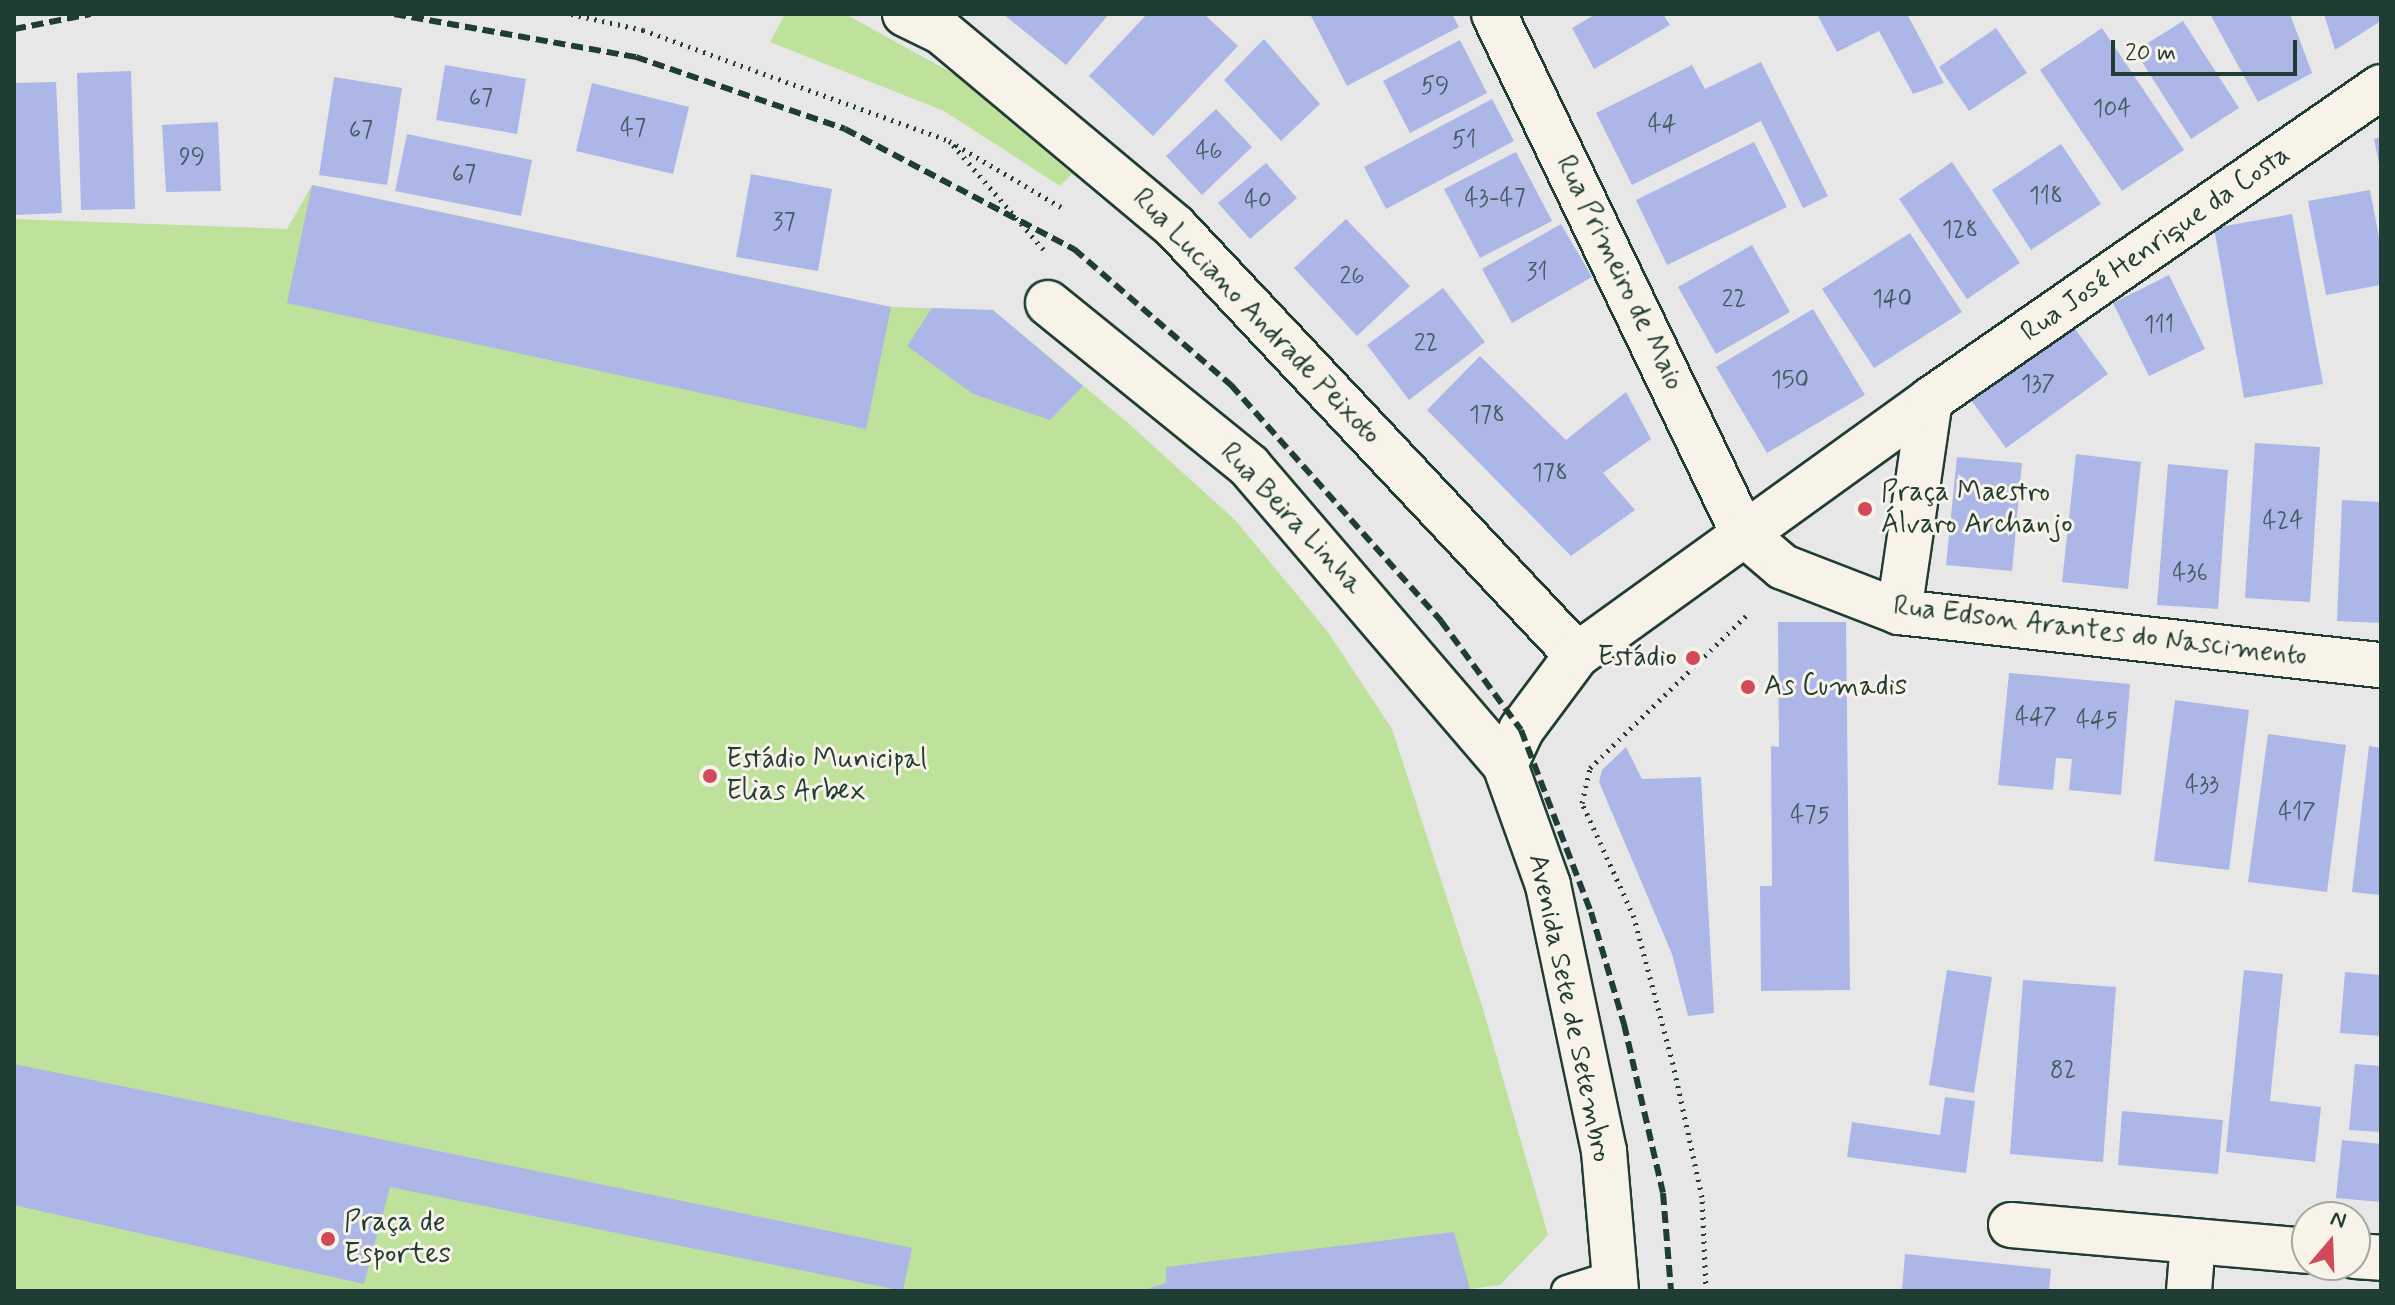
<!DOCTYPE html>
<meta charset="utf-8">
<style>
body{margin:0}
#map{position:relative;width:2395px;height:1305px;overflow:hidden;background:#e8e7e8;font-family:Mynerve,sans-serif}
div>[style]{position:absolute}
.green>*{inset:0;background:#bee19b}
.building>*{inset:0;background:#acb7e7}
.path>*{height:5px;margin-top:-2.5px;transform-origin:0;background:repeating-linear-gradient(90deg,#1f3d34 0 2px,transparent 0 8px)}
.roads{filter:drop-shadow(2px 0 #1f3d34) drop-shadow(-2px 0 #1f3d34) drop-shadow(0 2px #1f3d34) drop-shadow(0 -2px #1f3d34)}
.lane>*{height:30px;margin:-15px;padding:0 15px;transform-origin:15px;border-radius:15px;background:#f7f3e8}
.street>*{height:44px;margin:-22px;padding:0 22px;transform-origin:22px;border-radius:22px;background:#f7f3e8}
.secondary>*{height:44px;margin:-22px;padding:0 22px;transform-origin:22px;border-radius:22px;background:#f7f3e8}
.rail>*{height:6px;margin-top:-3px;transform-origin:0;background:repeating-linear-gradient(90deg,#1f3d34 0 12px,transparent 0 18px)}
.dots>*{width:22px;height:22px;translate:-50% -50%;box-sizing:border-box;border:4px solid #f7f3e8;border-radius:50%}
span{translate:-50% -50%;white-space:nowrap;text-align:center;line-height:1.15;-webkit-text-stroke:6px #f7f3e8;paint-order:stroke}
.number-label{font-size:24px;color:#425c61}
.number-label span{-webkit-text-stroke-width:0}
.street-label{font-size:28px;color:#1f3d34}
.poi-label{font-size:28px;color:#1f3d34}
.left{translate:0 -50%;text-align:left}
.right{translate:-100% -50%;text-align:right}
.frame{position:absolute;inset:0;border:16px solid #1f3d34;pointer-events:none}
.north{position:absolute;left:2291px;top:1201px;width:80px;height:80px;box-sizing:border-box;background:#f7f3e8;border:2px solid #a1aaa0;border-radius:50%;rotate:19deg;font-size:22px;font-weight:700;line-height:32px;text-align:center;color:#1f3d34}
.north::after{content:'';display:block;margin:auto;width:28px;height:36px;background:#d1495b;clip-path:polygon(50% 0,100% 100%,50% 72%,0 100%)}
.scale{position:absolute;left:2111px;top:40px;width:186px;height:36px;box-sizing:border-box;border:4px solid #1f3d34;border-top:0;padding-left:10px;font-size:24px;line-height:28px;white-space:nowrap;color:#1f3d34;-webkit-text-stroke:6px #f7f3e8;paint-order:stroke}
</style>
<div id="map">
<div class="green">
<i style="clip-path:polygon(785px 14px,845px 14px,954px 74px,1072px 174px,1060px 186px,944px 111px,770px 42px)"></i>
<i style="clip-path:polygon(312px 185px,891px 307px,993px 310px,1128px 423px,1235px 520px,1328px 632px,1392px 729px,1483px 1009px,1548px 1235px,1500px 1285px,1456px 1291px,14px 1291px,14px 219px,287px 229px)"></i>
</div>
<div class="building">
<i style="clip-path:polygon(1003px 14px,1109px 14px,1066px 65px)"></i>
<i style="clip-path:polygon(1147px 14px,1204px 14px,1238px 46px,1153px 136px,1089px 76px)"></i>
<i style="clip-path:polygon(1310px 14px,1452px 14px,1459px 27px,1347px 86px)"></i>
<i style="clip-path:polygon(1596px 14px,1663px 14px,1670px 25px,1594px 69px,1572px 28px)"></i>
<i style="clip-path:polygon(1817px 14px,1907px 14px,1944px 83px,1913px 94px,1879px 31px,1837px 52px)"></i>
<i style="clip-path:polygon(2210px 14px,2290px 14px,2312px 73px,2258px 102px)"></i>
<i style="clip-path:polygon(2324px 14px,2381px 14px,2381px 21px,2335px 50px)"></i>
<i style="clip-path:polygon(2183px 21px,2239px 108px,2191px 139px,2135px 51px)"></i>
<i style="clip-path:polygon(1996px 28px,2027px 73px,1969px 111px,1939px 67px)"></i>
<i style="clip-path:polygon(2102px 28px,2184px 150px,2122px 191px,2040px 70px)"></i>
<i style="clip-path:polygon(1264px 39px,1320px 104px,1281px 141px,1224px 80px)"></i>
<i style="clip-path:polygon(1460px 40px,1487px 93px,1410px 133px,1383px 81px)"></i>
<i style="clip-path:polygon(1761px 62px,1828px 196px,1803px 208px,1761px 121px,1632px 185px,1596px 113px,1692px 65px,1705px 89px)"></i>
<i style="clip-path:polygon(445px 65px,526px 79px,517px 134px,436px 120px)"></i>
<i style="clip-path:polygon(131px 71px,135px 209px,81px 210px,77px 73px)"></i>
<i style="clip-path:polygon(334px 77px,402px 88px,387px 185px,319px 175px)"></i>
<i style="clip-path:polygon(56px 82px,62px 213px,14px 215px,14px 83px)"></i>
<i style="clip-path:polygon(592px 83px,689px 107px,673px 174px,576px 151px)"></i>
<i style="clip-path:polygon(1492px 99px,1514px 141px,1386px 209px,1364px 167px)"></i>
<i style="clip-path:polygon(1216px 109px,1252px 147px,1202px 195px,1166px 156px)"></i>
<i style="clip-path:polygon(218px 122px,221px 191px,166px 192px,162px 125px)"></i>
<i style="clip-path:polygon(407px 134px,532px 160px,521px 216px,395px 191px)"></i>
<i style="clip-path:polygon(2381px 137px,2381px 168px,2380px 168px,2374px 139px)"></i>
<i style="clip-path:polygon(1754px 142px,1787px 207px,1667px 265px,1636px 200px)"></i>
<i style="clip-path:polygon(2061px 144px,2101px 204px,2031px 250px,1992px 190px)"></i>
<i style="clip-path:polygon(1516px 152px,1552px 221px,1480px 258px,1444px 189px)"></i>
<i style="clip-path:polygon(1952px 162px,2020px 263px,1967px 299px,1899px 199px)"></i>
<i style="clip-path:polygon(1266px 163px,1297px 198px,1250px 239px,1218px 203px)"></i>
<i style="clip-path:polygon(751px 174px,832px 189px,818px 271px,736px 257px)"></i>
<i style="clip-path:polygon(312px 185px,891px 307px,866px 429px,287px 303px)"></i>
<i style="clip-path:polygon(2370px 190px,2381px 248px,2381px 285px,2326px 295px,2308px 201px)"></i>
<i style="clip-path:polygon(2292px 214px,2323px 384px,2244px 398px,2214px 228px)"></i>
<i style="clip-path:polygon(1346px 219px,1410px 286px,1357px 336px,1294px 268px)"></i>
<i style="clip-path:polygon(1561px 224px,1592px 277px,1512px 323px,1482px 269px)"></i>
<i style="clip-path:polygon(1910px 233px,1962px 312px,1874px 368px,1822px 289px)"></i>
<i style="clip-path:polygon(1752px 245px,1790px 312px,1716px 354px,1678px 287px)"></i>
<i style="clip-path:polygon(2169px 275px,2205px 349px,2149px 376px,2113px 303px)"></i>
<i style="clip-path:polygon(1443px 288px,1485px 342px,1409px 400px,1367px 345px)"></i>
<i style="clip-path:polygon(932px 308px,993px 310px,1083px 386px,1050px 420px,973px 394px,907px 346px)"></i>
<i style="clip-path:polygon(1813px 309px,1865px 395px,1767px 453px,1716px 367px)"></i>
<i style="clip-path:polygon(2070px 322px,2108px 374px,2006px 448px,1968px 396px)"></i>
<i style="clip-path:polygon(1480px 356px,1566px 440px,1626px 392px,1651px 439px,1603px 473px,1635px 510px,1571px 556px,1427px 410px)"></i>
<i style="clip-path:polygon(2255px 443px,2320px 447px,2310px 602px,2245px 598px)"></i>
<i style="clip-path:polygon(2076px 454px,2141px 462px,2128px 589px,2062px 582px)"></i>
<i style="clip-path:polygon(1957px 457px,2022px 463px,2012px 571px,1946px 565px)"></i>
<i style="clip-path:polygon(2168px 464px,2228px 470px,2218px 609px,2157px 605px)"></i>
<i style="clip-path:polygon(2342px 500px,2381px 502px,2381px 623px,2337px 621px)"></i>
<i style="clip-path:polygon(1778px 622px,1846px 622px,1850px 990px,1761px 991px,1760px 886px,1772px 886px,1771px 746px,1779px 747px)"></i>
<i style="clip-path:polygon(2009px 673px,2130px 684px,2121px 795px,2069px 790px,2072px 759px,2056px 758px,2053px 790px,1998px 785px)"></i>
<i style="clip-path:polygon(2175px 700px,2249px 710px,2229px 870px,2154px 861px)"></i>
<i style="clip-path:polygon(2268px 734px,2346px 745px,2327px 892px,2248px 882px)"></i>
<i style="clip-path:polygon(2369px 746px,2381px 748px,2381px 895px,2352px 892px)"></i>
<i style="clip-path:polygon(1626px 747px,1642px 779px,1701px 777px,1714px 1013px,1688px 1016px,1672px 954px,1599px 782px,1602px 770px)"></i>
<i style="clip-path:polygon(1947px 970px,1992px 977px,1974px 1093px,1929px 1085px)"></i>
<i style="clip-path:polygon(2244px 970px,2283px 974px,2270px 1101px,2321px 1107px,2315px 1162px,2226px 1152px)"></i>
<i style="clip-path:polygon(2345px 972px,2381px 975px,2381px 1036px,2340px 1033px)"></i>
<i style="clip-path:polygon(2023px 980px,2116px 987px,2103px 1162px,2010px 1154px)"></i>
<i style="clip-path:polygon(14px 1064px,912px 1248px,903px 1291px,390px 1187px,364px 1284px,14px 1205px)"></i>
<i style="clip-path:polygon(2355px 1064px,2381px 1066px,2381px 1132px,2349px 1130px)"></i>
<i style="clip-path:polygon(1945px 1097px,1975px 1101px,1966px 1173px,1847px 1157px,1852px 1122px,1940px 1135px)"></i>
<i style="clip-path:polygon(2122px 1111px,2223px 1120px,2218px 1174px,2118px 1165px)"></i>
<i style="clip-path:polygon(2342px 1140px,2381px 1144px,2381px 1202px,2336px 1198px)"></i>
<i style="clip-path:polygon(1454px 1232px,1470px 1289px,1141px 1291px,1166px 1283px,1166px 1267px)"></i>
<i style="clip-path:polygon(1905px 1254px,2051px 1269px,2049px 1291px,1902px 1291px)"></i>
</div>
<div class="path">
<i style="left:571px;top:14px;width:74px;rotate:12.5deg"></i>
<i style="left:643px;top:30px;width:326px;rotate:19.9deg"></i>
<i style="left:949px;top:141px;width:130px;rotate:30.5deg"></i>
<i style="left:953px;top:145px;width:138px;rotate:49.1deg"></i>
<i style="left:1706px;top:1291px;width:94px;rotate:-92.4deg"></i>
<i style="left:1702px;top:1197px;width:136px;rotate:-102.3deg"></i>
<i style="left:1673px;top:1064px;width:152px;rotate:-104.9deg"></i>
<i style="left:1634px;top:917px;width:125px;rotate:-114.5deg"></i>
<i style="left:1582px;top:803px;width:36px;rotate:-77deg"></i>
<i style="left:1590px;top:768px;width:223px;rotate:-44.3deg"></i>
</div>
<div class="roads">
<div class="lane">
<i style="left:1567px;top:1291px;width:52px;rotate:-17.7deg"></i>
</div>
<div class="street">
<i style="left:1494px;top:14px;width:576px;rotate:64.37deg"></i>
<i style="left:1743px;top:533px;width:52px;rotate:40.4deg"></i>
<i style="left:1783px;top:567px;width:124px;rotate:21.2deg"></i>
<i style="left:1899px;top:612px;width:485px;rotate:6.3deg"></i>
<i style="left:1048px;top:303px;width:259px;rotate:39deg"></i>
<i style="left:1249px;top:466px;width:394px;rotate:49.4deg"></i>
<i style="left:1899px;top:612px;width:214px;rotate:-81.7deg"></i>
<i style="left:2011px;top:1225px;width:297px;rotate:5deg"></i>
<i style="left:2355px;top:1256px;width:26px;rotate:4deg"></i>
<i style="left:2189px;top:1291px;width:50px;rotate:-85.4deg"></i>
</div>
<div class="secondary">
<i style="left:905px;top:14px;width:41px;rotate:25.9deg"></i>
<i style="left:942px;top:32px;width:304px;rotate:39.9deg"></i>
<i style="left:1175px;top:227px;width:587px;rotate:46.79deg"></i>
<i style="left:1616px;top:1291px;width:141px;rotate:-94.9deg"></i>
<i style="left:1604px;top:1151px;width:272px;rotate:-101.9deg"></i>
<i style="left:1548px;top:885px;width:127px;rotate:-109.7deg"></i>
<i style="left:1505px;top:765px;width:38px;rotate:-65deg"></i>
<i style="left:1521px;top:730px;width:94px;rotate:-53.3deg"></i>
<i style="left:1577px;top:655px;width:435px;rotate:-35.8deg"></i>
<i style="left:1930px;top:400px;width:549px;rotate:-34.76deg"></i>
</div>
</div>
<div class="rail">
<i style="left:394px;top:14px;width:246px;rotate:10.1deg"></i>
<i style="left:636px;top:57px;width:221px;rotate:19deg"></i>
<i style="left:845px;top:129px;width:259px;rotate:27.7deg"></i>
<i style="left:1074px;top:249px;width:208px;rotate:40.9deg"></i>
<i style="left:1231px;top:385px;width:316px;rotate:48.3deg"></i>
<i style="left:1441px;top:621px;width:135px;rotate:53.7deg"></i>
<i style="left:1521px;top:730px;width:195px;rotate:69deg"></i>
<i style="left:1591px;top:912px;width:117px;rotate:73.6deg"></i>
<i style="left:1624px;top:1024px;width:173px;rotate:77deg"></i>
<i style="left:1663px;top:1193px;width:98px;rotate:85.3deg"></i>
<i style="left:14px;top:29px;width:78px;rotate:-11deg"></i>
</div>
<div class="dots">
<i style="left:1865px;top:509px;background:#d1495b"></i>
<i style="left:1693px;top:658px;background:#d1495b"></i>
<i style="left:1748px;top:687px;background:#d1495b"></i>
<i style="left:710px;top:776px;background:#d1495b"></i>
<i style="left:328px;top:1239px;background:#d1495b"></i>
</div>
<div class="number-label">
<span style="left:1435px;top:87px">59</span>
<span style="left:481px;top:99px">67</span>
<span style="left:2112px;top:110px">104</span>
<span style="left:1662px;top:125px">44</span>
<span style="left:633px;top:129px">47</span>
<span style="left:361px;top:131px">67</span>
<span style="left:1464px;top:141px">51</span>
<span style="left:1209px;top:152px">46</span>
<span style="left:192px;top:158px">99</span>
<span style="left:464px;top:175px">67</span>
<span style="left:2046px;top:197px">118</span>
<span style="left:1495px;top:199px">43-47</span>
<span style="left:1258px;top:201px">40</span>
<span style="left:784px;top:223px">37</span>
<span style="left:1960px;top:231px">128</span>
<span style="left:1537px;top:273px">31</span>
<span style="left:1352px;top:277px">26</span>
<span style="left:1734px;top:300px">22</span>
<span style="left:1892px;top:300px">140</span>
<span style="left:2159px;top:326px">111</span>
<span style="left:1426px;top:344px">22</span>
<span style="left:1790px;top:381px">150</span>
<span style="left:2038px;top:385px">137</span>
<span style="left:1487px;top:416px">178</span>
<span style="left:1550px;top:474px">178</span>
<span style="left:2283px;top:522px">424</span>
<span style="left:2190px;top:574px">436</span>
<span style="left:2036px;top:718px">447</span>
<span style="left:2097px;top:721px">445</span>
<span style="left:2202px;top:786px">433</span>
<span style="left:2297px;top:813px">417</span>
<span style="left:1810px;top:816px">475</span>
<span style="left:2063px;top:1071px">82</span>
</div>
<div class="street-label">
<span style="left:2156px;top:244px;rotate:-35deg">Rua José Henrique da Costa</span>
<span style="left:1619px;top:273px;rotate:64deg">Rua Primeiro de Maio</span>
<span style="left:1256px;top:317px;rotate:46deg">Rua Luciano Andrade Peixoto</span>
<span style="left:1291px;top:519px;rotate:47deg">Rua Beira Linha</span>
<span style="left:2100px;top:632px;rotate:7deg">Rua Edson Arantes do Nascimento</span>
<span style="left:1569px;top:1008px;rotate:78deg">Avenida Sete de Setembro</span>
</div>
<div class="poi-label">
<span class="left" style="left:1881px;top:509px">Praça Maestro<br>Álvaro Archanjo</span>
<span class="right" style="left:1677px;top:658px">Estádio</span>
<span class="left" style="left:1764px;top:687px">As Cumadis</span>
<span class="left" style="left:726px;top:776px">Estádio Municipal<br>Elias Arbex</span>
<span class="left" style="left:344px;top:1239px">Praça de<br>Esportes</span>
</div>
<div class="frame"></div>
<div class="north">N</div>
<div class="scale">20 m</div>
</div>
